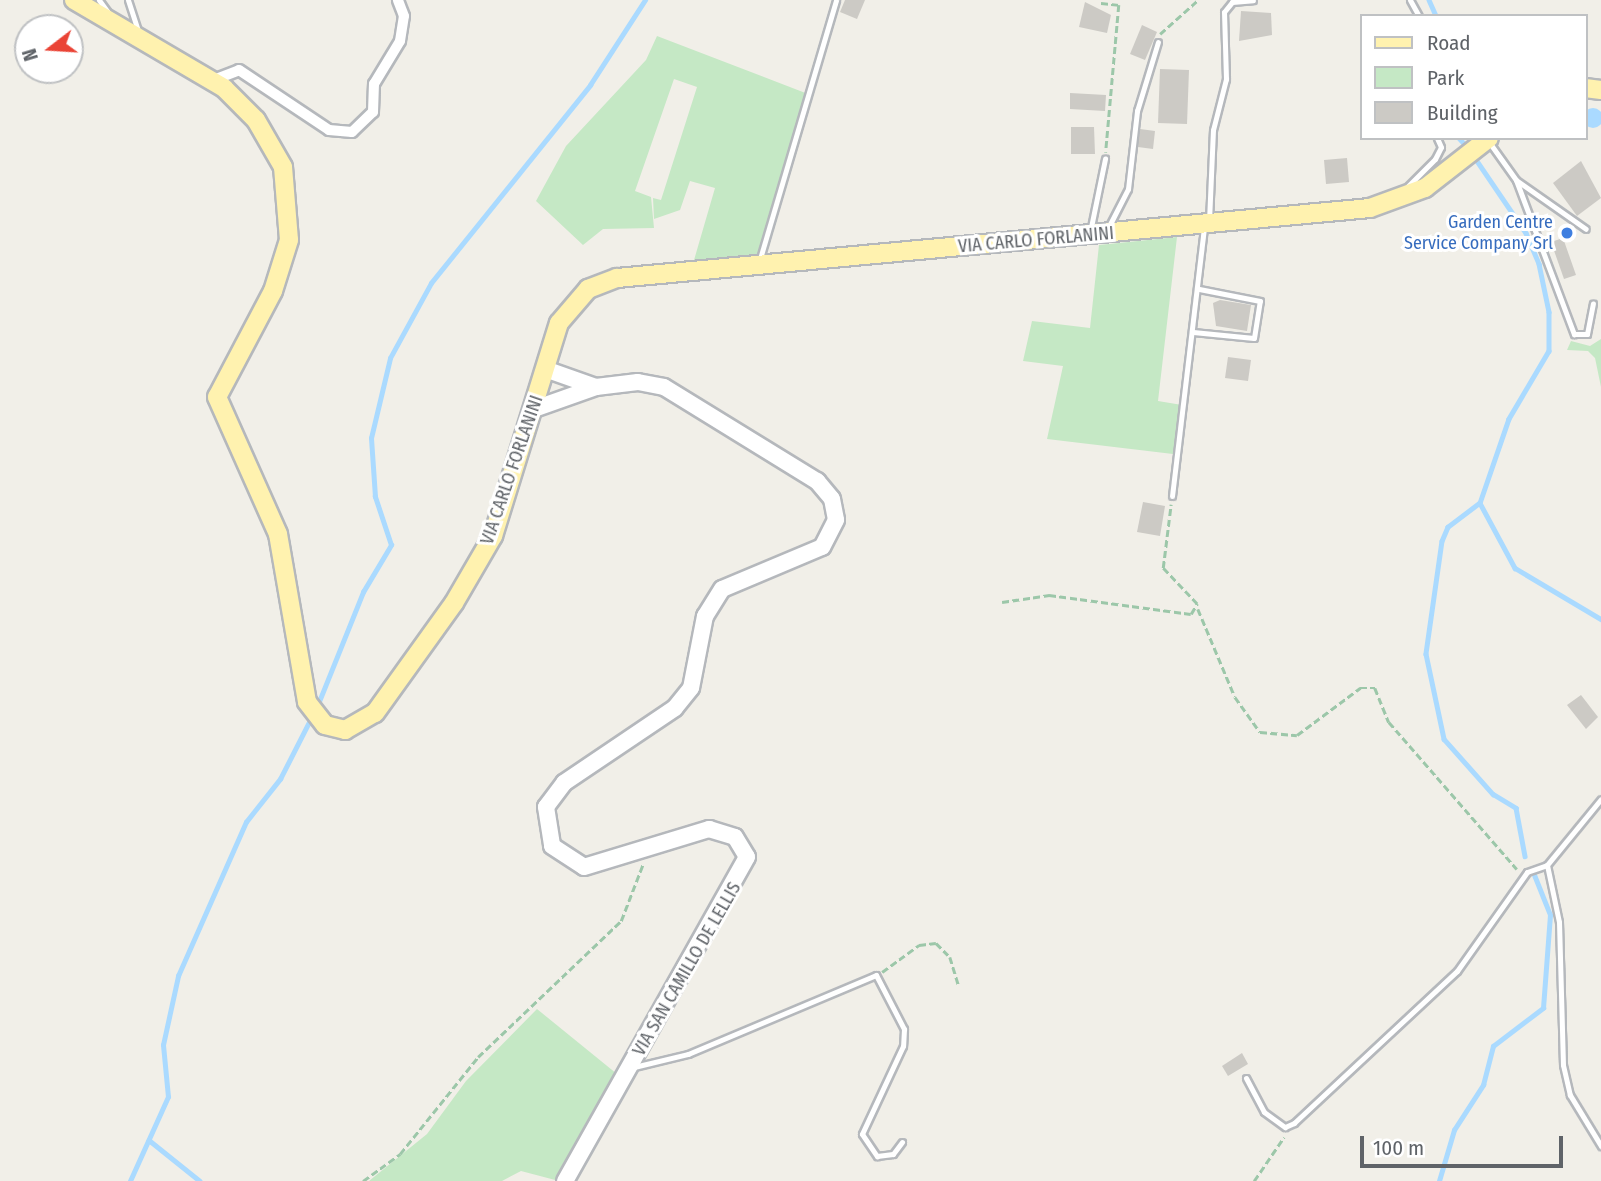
<!DOCTYPE html>
<style>
body{margin:0}
#map{position:relative;width:1601px;height:1181px;overflow:hidden;background:#f1efe8;font-family:"Fira Sans Condensed",sans-serif}
div>[style]{position:absolute}
.green>*{inset:0;background:#c5e8c5}
.water>*{inset:0;background:#aadaff}
.round{border-radius:50%}
.stream>*{height:4.5px;margin:-2.25px;padding:0 2.25px;transform-origin:2.25px;border-radius:2.25px;background:#aadaff}
.building>*{inset:0;background:#cccac5}
.path>*{height:2.5px;margin-top:-1.25px;transform-origin:0;background:repeating-linear-gradient(90deg,#9cc7a9 0 7px,transparent 0 10.5px)}
.roads{filter:drop-shadow(2px 0 #b5b8bc) drop-shadow(-2px 0 #b5b8bc) drop-shadow(0 2px #b5b8bc) drop-shadow(0 -2px #b5b8bc)}
.lane>*{height:5px;margin:-2.5px;padding:0 2.5px;transform-origin:2.5px;border-radius:2.5px;background:#fff}
.street>*{height:10px;margin:-5px;padding:0 5px;transform-origin:5px;border-radius:5px;background:#fff}
.secondary>*{height:16px;margin:-8px;padding:0 8px;transform-origin:8px;border-radius:8px;background:#fff}
.primary>*{height:18px;margin:-9px;padding:0 9px;transform-origin:9px;border-radius:9px;background:#fff2af}
.dots>*{width:19px;height:19px;translate:-50% -50%;box-sizing:border-box;border:4px solid #fff;border-radius:50%}
span{translate:-50% -50%;white-space:nowrap;text-align:center;line-height:1.15;-webkit-text-stroke:6px #fff;paint-order:stroke}
.shop-label{font-size:18px;color:#366cbe}
.right{translate:-100% -50%;text-align:right}
.street-label{font-size:18px;color:#5f6368}
.legend{position:absolute;left:1360px;top:14px;width:228px;height:126px;box-sizing:border-box;background:#fff;border:2px solid #bfc1c3;margin:0;padding:9px 12px;list-style:none;font-size:21px;color:#5f6368}
.legend li{display:flex;align-items:center;gap:14px;height:35px}
.legend b{width:35px;border:2px solid #bfc1c3}
.north{position:absolute;left:14px;top:14px;width:70px;height:70px;box-sizing:border-box;background:#fff;border:2px solid #bfc1c3;border-radius:50%;rotate:253deg;font-size:19px;font-weight:700;line-height:28px;text-align:center;color:#5f6368}
.north::after{content:'';display:block;margin:auto;width:24px;height:32px;background:#ea4335;clip-path:polygon(50% 0,100% 100%,50% 72%,0 100%)}
.scale{position:absolute;left:1360px;top:1136px;width:203px;height:32px;box-sizing:border-box;border:4px solid #5f6368;border-top:0;padding-left:9px;font-size:21px;line-height:24px;white-space:nowrap;color:#5f6368;-webkit-text-stroke:5px #fff;paint-order:stroke}
</style>
<div id="map">
<div class="green">
<i style="clip-path:polygon(657px 36px,808px 94px,756px 262px,692px 267px,715px 188px,690px 181px,680px 210px,654px 219px,653px 198px,661px 200px,697px 87px,674px 79px,635px 191px,651px 197px,654px 228px,603px 229px,583px 245px,536px 201px,566px 146px,646px 60px)"></i>
<i style="clip-path:polygon(1177px 237px,1158px 401px,1182px 405px,1173px 454px,1047px 439px,1063px 366px,1023px 361px,1032px 321px,1090px 328px,1099px 245px)"></i>
<i style="clip-path:polygon(1601px 339px,1601px 387px,1595px 358px,1588px 351px,1567px 350px,1571px 341px,1590px 346px)"></i>
<i style="clip-path:polygon(537px 1009px,617px 1074px,559px 1181px,521px 1171px,502px 1181px,369px 1181px,427px 1134px,466px 1081px)"></i>
</div>
<div class="water">
<i class="round" style="left:1583px;top:108px;width:20px;height:20px"></i>
</div>
<div class="stream">
<i style="left:1429px;top:0;width:17px;rotate:66deg"></i>
<i style="left:1459px;top:138px;width:13px;rotate:48deg"></i>
<i style="left:1473px;top:155px;width:94px;rotate:55.8deg"></i>
<i style="left:1526px;top:233px;width:34px;rotate:67deg"></i>
<i style="left:1539px;top:264px;width:49px;rotate:78.2deg"></i>
<i style="left:1549px;top:312px;width:39px;rotate:90deg"></i>
<i style="left:1549px;top:351px;width:79px;rotate:120.5deg"></i>
<i style="left:1509px;top:419px;width:89px;rotate:109deg"></i>
<i style="left:1480px;top:503px;width:40px;rotate:143deg"></i>
<i style="left:1448px;top:527px;width:15px;rotate:113deg"></i>
<i style="left:1442px;top:541px;width:114px;rotate:98.1deg"></i>
<i style="left:1426px;top:654px;width:87px;rotate:78deg"></i>
<i style="left:1444px;top:739px;width:74px;rotate:48.3deg"></i>
<i style="left:1493px;top:794px;width:27px;rotate:31deg"></i>
<i style="left:1516px;top:808px;width:49px;rotate:79.4deg"></i>
<i style="left:1480px;top:503px;width:74px;rotate:61.7deg"></i>
<i style="left:1515px;top:568px;width:100px;rotate:30.7deg"></i>
<i style="left:318px;top:704px;width:121px;rotate:-68.1deg"></i>
<i style="left:363px;top:592px;width:55px;rotate:-59.2deg"></i>
<i style="left:391px;top:545px;width:51px;rotate:-108.4deg"></i>
<i style="left:375px;top:497px;width:59px;rotate:-93.9deg"></i>
<i style="left:371px;top:438px;width:82px;rotate:-76.6deg"></i>
<i style="left:390px;top:358px;width:85px;rotate:-61.3deg"></i>
<i style="left:431px;top:283px;width:254px;rotate:-51.2deg"></i>
<i style="left:590px;top:85px;width:101px;rotate:-57.1deg"></i>
<i style="left:149px;top:1140px;width:65px;rotate:38.8deg"></i>
<i style="left:130px;top:1181px;width:92px;rotate:-65.7deg"></i>
<i style="left:168px;top:1097px;width:52px;rotate:-95.5deg"></i>
<i style="left:163px;top:1045px;width:71px;rotate:-77.7deg"></i>
<i style="left:178px;top:976px;width:168px;rotate:-66.2deg"></i>
<i style="left:246px;top:822px;width:55px;rotate:-51.7deg"></i>
<i style="left:280px;top:779px;width:64px;rotate:-63deg"></i>
<i style="left:1439px;top:1181px;width:53px;rotate:-73.6deg"></i>
<i style="left:1454px;top:1130px;width:54px;rotate:-57.2deg"></i>
<i style="left:1483px;top:1085px;width:40px;rotate:-75.6deg"></i>
<i style="left:1493px;top:1046px;width:63px;rotate:-37.2deg"></i>
<i style="left:1543px;top:1008px;width:93px;rotate:-85.7deg"></i>
<i style="left:1550px;top:915px;width:43px;rotate:-111.8deg"></i>
</div>
<div class="building">
<i style="clip-path:polygon(845px 0,865px 0,857px 19px,840px 12px)"></i>
<i style="clip-path:polygon(1085px 2px,1111px 15px,1107px 33px,1079px 27px)"></i>
<i style="clip-path:polygon(1241px 11px,1271px 13px,1272px 35px,1239px 41px)"></i>
<i style="clip-path:polygon(1142px 25px,1157px 32px,1145px 60px,1130px 54px)"></i>
<i style="clip-path:polygon(1160px 69px,1189px 70px,1187px 124px,1158px 123px)"></i>
<i style="clip-path:polygon(1070px 93px,1106px 95px,1105px 111px,1070px 109px)"></i>
<i style="clip-path:polygon(1071px 127px,1094px 127px,1095px 154px,1071px 154px)"></i>
<i style="clip-path:polygon(1140px 129px,1155px 131px,1153px 149px,1138px 147px)"></i>
<i style="clip-path:polygon(1347px 158px,1349px 182px,1326px 184px,1324px 160px)"></i>
<i style="clip-path:polygon(1581px 161px,1601px 198px,1577px 216px,1553px 183px)"></i>
<i style="clip-path:polygon(1563px 238px,1576px 275px,1564px 279px,1551px 242px)"></i>
<i style="clip-path:polygon(1220px 300px,1251px 305px,1247px 331px,1216px 326px,1213px 303px)"></i>
<i style="clip-path:polygon(1228px 357px,1251px 360px,1248px 381px,1225px 378px)"></i>
<i style="clip-path:polygon(1143px 502px,1165px 506px,1160px 536px,1137px 532px)"></i>
<i style="clip-path:polygon(1581px 695px,1598px 717px,1586px 729px,1567px 705px)"></i>
<i style="clip-path:polygon(1242px 1053px,1248px 1064px,1228px 1076px,1222px 1066px)"></i>
</div>
<div class="path">
<i style="left:1101px;top:3px;width:18px;rotate:6deg"></i>
<i style="left:1119px;top:5px;width:148px;rotate:95.1deg"></i>
<i style="left:1160px;top:34px;width:51px;rotate:-41.8deg"></i>
<i style="left:1002px;top:602px;width:48px;rotate:-8.5deg"></i>
<i style="left:1049px;top:595px;width:143px;rotate:7.6deg"></i>
<i style="left:1191px;top:614px;width:12px;rotate:-59deg"></i>
<i style="left:1197px;top:604px;width:50px;rotate:-133.4deg"></i>
<i style="left:1163px;top:568px;width:64px;rotate:-82.9deg"></i>
<i style="left:1198px;top:609px;width:95px;rotate:67.2deg"></i>
<i style="left:1235px;top:697px;width:43px;rotate:54.5deg"></i>
<i style="left:1260px;top:732px;width:37px;rotate:5deg"></i>
<i style="left:1297px;top:735px;width:79px;rotate:-36.7deg"></i>
<i style="left:1360px;top:688px;width:15px"></i>
<i style="left:1375px;top:688px;width:37px;rotate:68deg"></i>
<i style="left:1389px;top:722px;width:195px;rotate:49deg"></i>
<i style="left:882px;top:972px;width:46px;rotate:-36.1deg"></i>
<i style="left:919px;top:945px;width:17px;rotate:-7deg"></i>
<i style="left:936px;top:943px;width:20px;rotate:45deg"></i>
<i style="left:950px;top:957px;width:30px;rotate:73deg"></i>
<i style="left:363px;top:1181px;width:46px;rotate:-36.1deg"></i>
<i style="left:400px;top:1154px;width:124px;rotate:-51.2deg"></i>
<i style="left:478px;top:1057px;width:197px;rotate:-43.6deg"></i>
<i style="left:621px;top:921px;width:61px;rotate:-68.9deg"></i>
<i style="left:1254px;top:1181px;width:53px;rotate:-55.7deg"></i>
</div>
<div class="roads">
<div class="lane">
<i style="left:99px;top:0;width:17px;rotate:54deg"></i>
<i style="left:128px;top:0;width:35px;rotate:72deg"></i>
<i style="left:1410px;top:0;width:18px;rotate:61deg"></i>
<i style="left:1489px;top:142px;width:47px;rotate:54.6deg"></i>
<i style="left:1516px;top:180px;width:165px;rotate:69.4deg"></i>
<i style="left:1574px;top:334px;width:13px"></i>
<i style="left:1587px;top:334px;width:31px;rotate:-79deg"></i>
<i style="left:1516px;top:180px;width:85px;rotate:35deg"></i>
<i style="left:1406px;top:188px;width:41px;rotate:-45deg"></i>
<i style="left:1435px;top:159px;width:13px;rotate:-63deg"></i>
<i style="left:1441px;top:147px;width:10px;rotate:-114deg"></i>
<i style="left:1209px;top:221px;width:91px;rotate:-87.5deg"></i>
<i style="left:1213px;top:130px;width:53px;rotate:-75.7deg"></i>
<i style="left:1226px;top:79px;width:67px;rotate:-91.7deg"></i>
<i style="left:1224px;top:12px;width:13px;rotate:-51deg"></i>
<i style="left:1232px;top:2px;width:21px;rotate:-5deg"></i>
<i style="left:1108px;top:228px;width:44px;rotate:-62.9deg"></i>
<i style="left:1128px;top:189px;width:79px;rotate:-83.4deg"></i>
<i style="left:1137px;top:111px;width:72px;rotate:-73.1deg"></i>
<i style="left:1090px;top:232px;width:75px;rotate:-78.4deg"></i>
<i style="left:759px;top:262px;width:273px;rotate:-73.6deg"></i>
<i style="left:1193px;top:332px;width:61px;rotate:5.6deg"></i>
<i style="left:1254px;top:338px;width:37px;rotate:-81deg"></i>
<i style="left:1260px;top:301px;width:62px;rotate:-168.9deg"></i>
<i style="left:1172px;top:496px;width:270px;rotate:-83.2deg"></i>
<i style="left:1547px;top:865px;width:85px;rotate:-50.7deg"></i>
<i style="left:634px;top:1067px;width:56px;rotate:-13.5deg"></i>
<i style="left:688px;top:1054px;width:204px;rotate:-22.8deg"></i>
<i style="left:876px;top:975px;width:61px;rotate:62.6deg"></i>
<i style="left:904px;top:1029px;width:17px;rotate:93deg"></i>
<i style="left:903px;top:1046px;width:97px;rotate:115deg"></i>
<i style="left:862px;top:1134px;width:27px;rotate:56deg"></i>
<i style="left:877px;top:1156px;width:16px;rotate:-7deg"></i>
<i style="left:893px;top:1154px;width:15px;rotate:-53deg"></i>
<i style="left:1246px;top:1078px;width:38px;rotate:62deg"></i>
<i style="left:1264px;top:1112px;width:26px;rotate:36deg"></i>
<i style="left:1285px;top:1127px;width:10px;rotate:-24deg"></i>
<i style="left:1294px;top:1123px;width:223px;rotate:-43deg"></i>
<i style="left:1457px;top:971px;width:121px;rotate:-54.7deg"></i>
<i style="left:1527px;top:872px;width:21px;rotate:-19deg"></i>
<i style="left:1547px;top:865px;width:58px;rotate:78.1deg"></i>
<i style="left:1559px;top:922px;width:143px;rotate:88.4deg"></i>
<i style="left:1563px;top:1065px;width:31px;rotate:77deg"></i>
<i style="left:1570px;top:1095px;width:60px;rotate:58.7deg"></i>
</div>
<div class="street">
<i style="left:211px;top:81px;width:30px;rotate:-21deg"></i>
<i style="left:239px;top:70px;width:108px;rotate:33.7deg"></i>
<i style="left:329px;top:130px;width:23px;rotate:5deg"></i>
<i style="left:352px;top:132px;width:29px;rotate:-44deg"></i>
<i style="left:373px;top:112px;width:28px;rotate:-88deg"></i>
<i style="left:374px;top:84px;width:50px;rotate:-58.8deg"></i>
<i style="left:400px;top:41px;width:25px;rotate:-81deg"></i>
<i style="left:404px;top:16px;width:17px;rotate:-111deg"></i>
</div>
<div class="secondary">
<i style="left:545px;top:369px;width:54px;rotate:19.4deg"></i>
<i style="left:534px;top:409px;width:66px;rotate:-19.5deg"></i>
<i style="left:596px;top:387px;width:42px;rotate:-6.8deg"></i>
<i style="left:638px;top:382px;width:26px;rotate:11deg"></i>
<i style="left:664px;top:387px;width:180px;rotate:31.6deg"></i>
<i style="left:817px;top:481px;width:23px;rotate:50deg"></i>
<i style="left:832px;top:499px;width:21px;rotate:79deg"></i>
<i style="left:836px;top:520px;width:30px;rotate:117deg"></i>
<i style="left:822px;top:547px;width:108px;rotate:157.2deg"></i>
<i style="left:722px;top:589px;width:32px;rotate:122deg"></i>
<i style="left:705px;top:616px;width:73px;rotate:101deg"></i>
<i style="left:691px;top:688px;width:26px;rotate:129deg"></i>
<i style="left:675px;top:708px;width:134px;rotate:146deg"></i>
<i style="left:564px;top:783px;width:30px;rotate:127deg"></i>
<i style="left:546px;top:807px;width:39px;rotate:81deg"></i>
<i style="left:552px;top:846px;width:38px;rotate:33deg"></i>
<i style="left:584px;top:867px;width:131px;rotate:-16.9deg"></i>
<i style="left:709px;top:829px;width:27px;rotate:17deg"></i>
<i style="left:735px;top:837px;width:23px;rotate:59deg"></i>
<i style="left:747px;top:857px;width:372px;rotate:119.3deg"></i>
</div>
<div class="primary">
<i style="left:74px;top:0;width:174px;rotate:30.4deg"></i>
<i style="left:224px;top:88px;width:45px;rotate:45deg"></i>
<i style="left:256px;top:120px;width:54px;rotate:60.1deg"></i>
<i style="left:283px;top:167px;width:73px;rotate:85.3deg"></i>
<i style="left:289px;top:240px;width:53px;rotate:107.4deg"></i>
<i style="left:273px;top:291px;width:120px;rotate:117.8deg"></i>
<i style="left:217px;top:397px;width:150px;rotate:66deg"></i>
<i style="left:278px;top:534px;width:170px;rotate:80.2deg"></i>
<i style="left:307px;top:702px;width:29px;rotate:52deg"></i>
<i style="left:325px;top:725px;width:21px;rotate:14deg"></i>
<i style="left:345px;top:730px;width:34px;rotate:-30deg"></i>
<i style="left:375px;top:713px;width:135px;rotate:-54.3deg"></i>
<i style="left:454px;top:603px;width:78px;rotate:-59.8deg"></i>
<i style="left:493px;top:536px;width:223px;rotate:-72.8deg"></i>
<i style="left:559px;top:323px;width:45px;rotate:-49.5deg"></i>
<i style="left:588px;top:289px;width:31px;rotate:-21deg"></i>
<i style="left:617px;top:278px;width:756px;rotate:-5.31deg"></i>
<i style="left:1370px;top:208px;width:59px;rotate:-20deg"></i>
<i style="left:1425px;top:188px;width:81px;rotate:-38deg"></i>
<i style="left:1585px;top:88px;width:16px;rotate:7deg"></i>
</div>
</div>
<div class="dots">
<i style="left:1567px;top:233px;background:#3f7fe0"></i>
</div>
<div class="shop-label">
<span class="right" style="left:1553px;top:233px">Garden Centre<br>Service Company Srl</span>
</div>
<div class="street-label">
<span style="left:1036px;top:240px;rotate:-5deg">VIA CARLO FORLANINI</span>
<span style="left:512px;top:470px;rotate:-71deg">VIA CARLO FORLANINI</span>
<span style="left:687px;top:969px;rotate:-60deg">VIA SAN CAMILLO DE LELLIS</span>
</div>
<ul class="legend">
<li><b style="height:9px;background:#fff2af"></b>Road</li>
<li><b style="height:19px;background:#c5e8c5"></b>Park</li>
<li><b style="height:19px;background:#cccac5"></b>Building</li>
</ul>
<div class="north">N</div>
<div class="scale">100 m</div>
</div>
